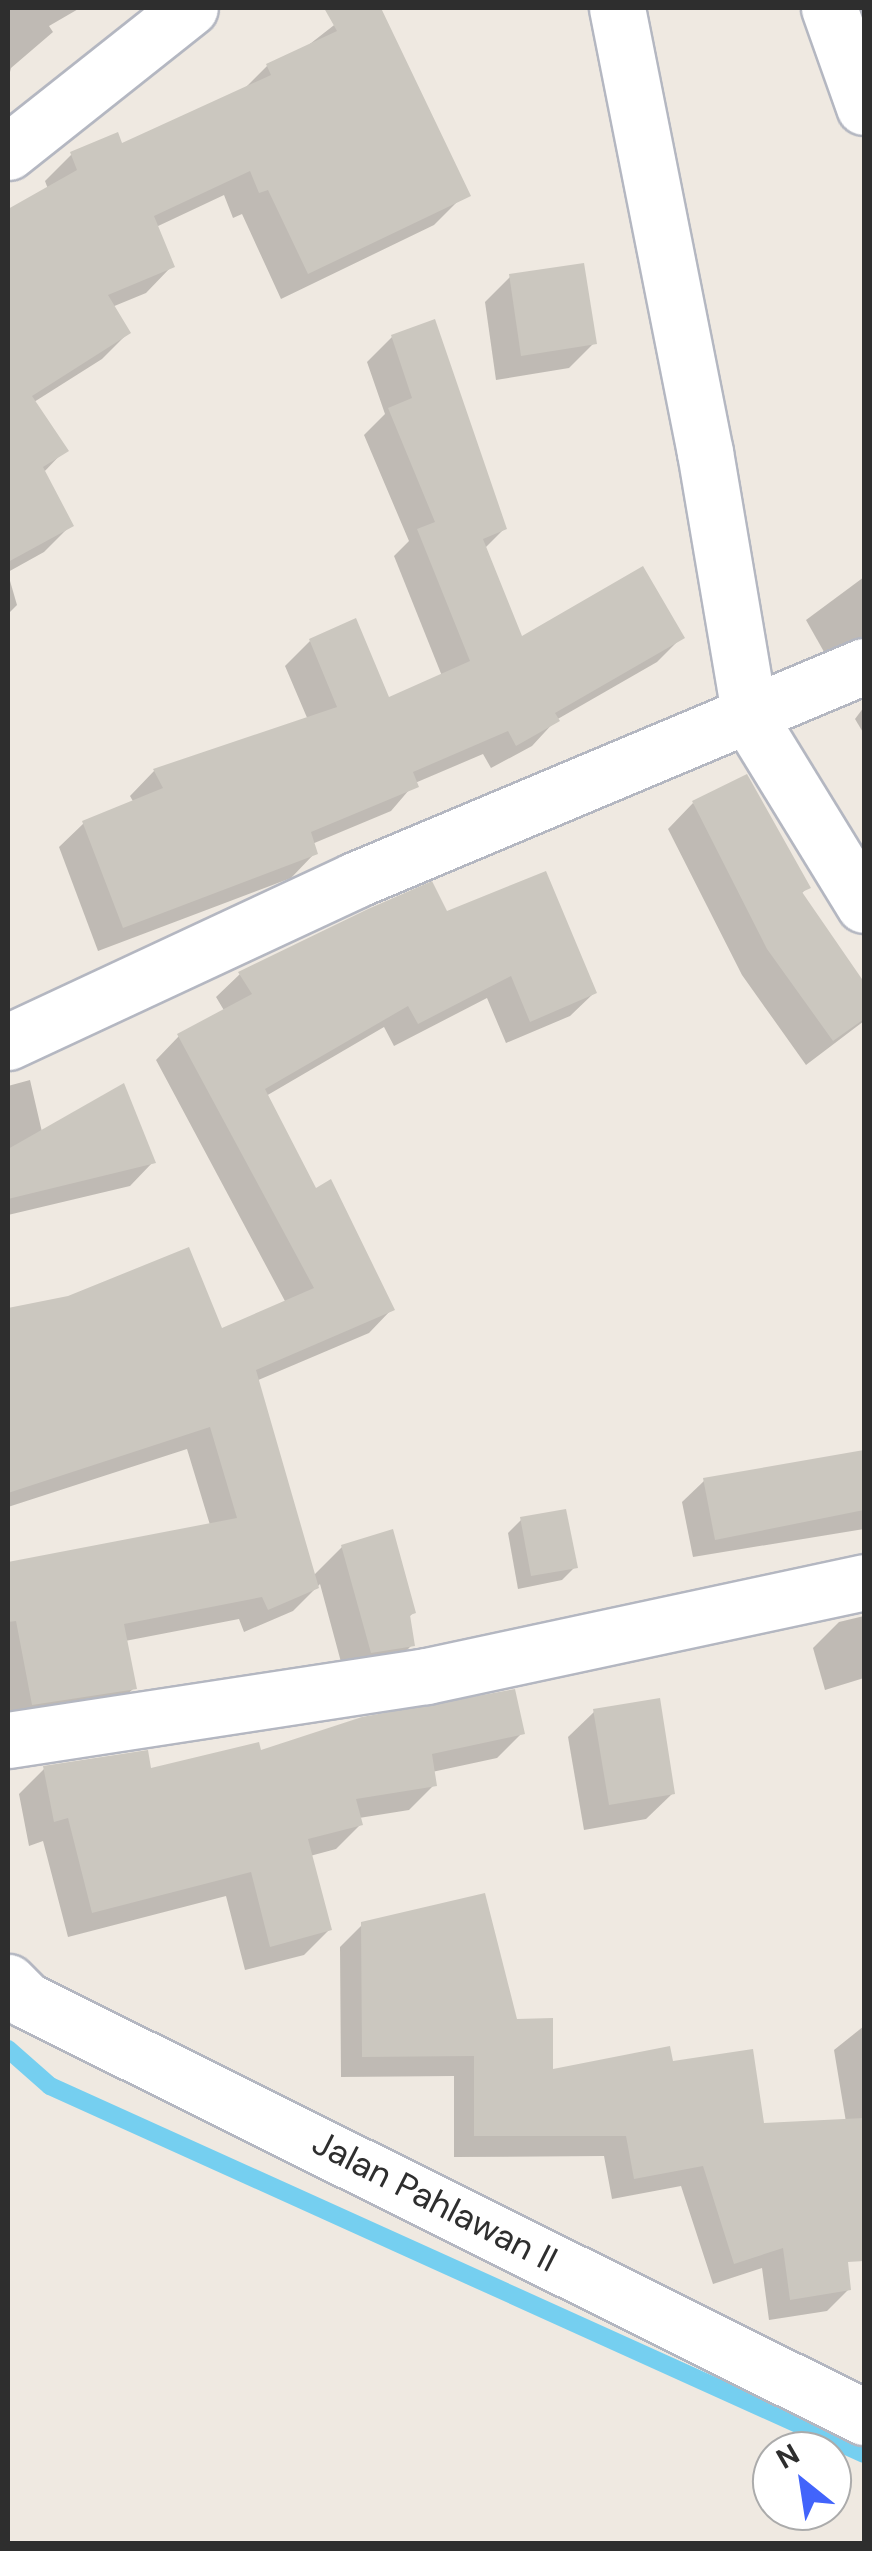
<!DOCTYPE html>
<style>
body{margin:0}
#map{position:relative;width:872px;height:2551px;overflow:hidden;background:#efe9e1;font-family:"DM Sans",sans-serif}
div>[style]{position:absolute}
.shadow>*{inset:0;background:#0003}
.stream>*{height:18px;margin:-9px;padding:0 9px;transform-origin:9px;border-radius:9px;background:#75cff0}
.building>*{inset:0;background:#cbc7bf}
.roads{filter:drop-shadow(2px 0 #b4b7c1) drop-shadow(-2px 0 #b4b7c1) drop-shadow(0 2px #b4b7c1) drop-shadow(0 -2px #b4b7c1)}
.minor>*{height:55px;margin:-27.5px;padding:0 27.5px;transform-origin:27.5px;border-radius:27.5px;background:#fff}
.tertiary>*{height:55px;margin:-27.5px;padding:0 27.5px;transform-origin:27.5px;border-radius:27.5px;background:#fff}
.secondary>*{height:55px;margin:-27.5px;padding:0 27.5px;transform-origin:27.5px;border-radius:27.5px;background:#fff}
span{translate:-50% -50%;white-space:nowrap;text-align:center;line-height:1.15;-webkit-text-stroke:10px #fff;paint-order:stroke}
.street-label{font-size:35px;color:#2e2e2e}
.frame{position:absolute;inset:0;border:10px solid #2e2e2e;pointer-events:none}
.north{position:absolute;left:752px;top:2431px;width:100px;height:100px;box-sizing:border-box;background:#fff;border:2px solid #ababab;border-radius:50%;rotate:330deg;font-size:28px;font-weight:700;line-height:40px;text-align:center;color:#2e2e2e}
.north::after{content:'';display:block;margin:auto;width:35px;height:45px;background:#4264fb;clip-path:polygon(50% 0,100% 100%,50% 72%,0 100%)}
</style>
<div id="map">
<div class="shadow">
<i style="clip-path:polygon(8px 8px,80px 8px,49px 26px,53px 32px,11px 68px,8px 80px)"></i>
<i style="clip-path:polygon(356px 8px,378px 8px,461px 181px,461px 198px,434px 225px,281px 299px,242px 214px,233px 218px,224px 195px,156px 227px,172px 266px,146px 293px,112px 307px,128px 333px,102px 359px,34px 402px,65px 450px,43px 473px,71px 525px,44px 552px,8px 572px,8px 212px,48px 189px,45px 181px,71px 155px,117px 136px,121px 146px,242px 91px,267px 66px,306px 47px)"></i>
<i style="clip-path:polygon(511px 276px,594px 343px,569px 368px,496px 380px,485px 302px)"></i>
<i style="clip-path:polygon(392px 337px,504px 529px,484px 549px,521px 639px,681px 638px,657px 662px,556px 720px,532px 746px,491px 768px,483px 754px,415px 783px,391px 811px,312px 844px,315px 853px,291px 878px,98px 951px,59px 847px,84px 823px,134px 803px,130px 796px,154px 771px,308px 720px,285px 666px,310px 641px,388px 701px,442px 676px,394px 556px,409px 541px,364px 435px,385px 414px,367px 362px)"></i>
<i style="clip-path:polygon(8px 574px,17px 605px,8px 614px)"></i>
<i style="clip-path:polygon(864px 577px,864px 671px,828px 659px,806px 620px)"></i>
<i style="clip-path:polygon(864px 707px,864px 734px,855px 719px)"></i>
<i style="clip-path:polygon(693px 803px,808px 887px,800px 895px,864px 987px,864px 1021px,806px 1065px,742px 975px,668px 829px)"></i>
<i style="clip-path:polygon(446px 914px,594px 993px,570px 1016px,506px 1043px,487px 998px,394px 1046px,384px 1027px,266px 1096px,315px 1191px,392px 1309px,369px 1333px,256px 1381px,313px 1576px,342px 1547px,414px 1612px,408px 1618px,412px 1645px,386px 1671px,345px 1677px,320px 1584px,293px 1611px,244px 1632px,239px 1619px,125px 1641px,134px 1688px,110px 1711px,8px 1724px,8px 1564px,210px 1525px,187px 1449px,8px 1507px,8px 1311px,69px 1298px,220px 1331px,286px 1303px,156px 1060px,179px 1036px,225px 1012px,216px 997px,240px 974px)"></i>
<i style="clip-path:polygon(30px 1080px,42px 1132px,153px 1162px,130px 1186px,8px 1215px,8px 1086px)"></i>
<i style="clip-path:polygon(864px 1452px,864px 1529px,693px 1557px,682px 1502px,704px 1481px)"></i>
<i style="clip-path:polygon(522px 1519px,575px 1567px,562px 1580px,518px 1589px,508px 1533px)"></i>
<i style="clip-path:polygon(864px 1616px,864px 1678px,825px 1690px,813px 1648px,839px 1622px)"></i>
<i style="clip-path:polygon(594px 1712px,672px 1794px,646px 1819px,584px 1830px,568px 1737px)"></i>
<i style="clip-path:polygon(522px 1733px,497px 1758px,432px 1772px,434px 1785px,409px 1810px,359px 1818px,361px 1824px,336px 1849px,310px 1856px,329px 1930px,304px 1955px,245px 1970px,226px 1896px,68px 1937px,43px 1841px,29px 1846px,19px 1794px,44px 1769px,149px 1771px,259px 1754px)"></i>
<i style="clip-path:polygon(362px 1925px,515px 2021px,551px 2072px,671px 2064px,762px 2125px,846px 2122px,834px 2050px,864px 2026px,864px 2247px,843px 2250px,849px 2289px,827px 2311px,769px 2320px,762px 2268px,713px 2284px,681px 2186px,612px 2199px,604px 2156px,454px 2157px,454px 2076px,341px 2077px,340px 1947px)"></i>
</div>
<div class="stream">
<i style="left:8px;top:2049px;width:56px;rotate:41.4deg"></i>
<i style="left:50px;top:2086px;width:893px;rotate:24.33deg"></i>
</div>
<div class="building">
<i style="clip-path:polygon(324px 8px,381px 8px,471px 196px,308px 274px,268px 190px,259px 193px,250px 171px,154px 216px,175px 267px,108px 295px,131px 333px,32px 396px,69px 451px,43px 467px,74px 526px,8px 562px,8px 209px,77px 170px,70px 152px,118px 132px,122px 143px,271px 75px,266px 64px,337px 31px)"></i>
<i style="clip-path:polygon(584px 263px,597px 344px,521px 356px,509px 274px)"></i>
<i style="clip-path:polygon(435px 319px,507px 529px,483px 539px,522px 636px,643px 566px,685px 638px,555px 713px,560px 721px,516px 746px,508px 731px,413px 772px,419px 787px,311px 832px,318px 854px,123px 928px,82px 821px,163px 788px,153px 769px,337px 707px,309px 639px,356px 618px,389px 697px,470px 661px,417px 529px,435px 522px,388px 408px,412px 398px,391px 335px)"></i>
<i style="clip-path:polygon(747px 774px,811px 888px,802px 892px,864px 982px,864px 1019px,833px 1041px,767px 949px,692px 801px)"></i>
<i style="clip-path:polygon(546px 871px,597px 993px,530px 1022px,511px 976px,418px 1024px,408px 1006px,265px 1089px,316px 1188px,331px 1179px,395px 1310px,256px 1370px,319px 1588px,268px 1610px,262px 1597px,124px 1624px,137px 1689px,32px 1705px,16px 1621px,8px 1622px,8px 1562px,237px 1518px,210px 1427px,8px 1493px,8px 1308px,68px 1296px,189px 1247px,222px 1328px,314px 1288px,177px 1034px,252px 994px,238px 972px,368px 909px,432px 881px,447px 911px)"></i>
<i style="clip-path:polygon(124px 1083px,156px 1163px,8px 1199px,8px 1149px)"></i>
<i style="clip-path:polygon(864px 1450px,864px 1510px,715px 1540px,703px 1478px)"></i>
<i style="clip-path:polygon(566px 1509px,578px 1568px,531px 1576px,520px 1517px)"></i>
<i style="clip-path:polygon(393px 1529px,416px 1613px,410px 1615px,415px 1646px,371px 1653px,341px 1545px)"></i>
<i style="clip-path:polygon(515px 1689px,525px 1734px,432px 1754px,437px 1786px,356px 1799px,363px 1825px,308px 1839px,332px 1930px,270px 1947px,251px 1872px,92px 1913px,68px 1818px,54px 1822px,43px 1766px,148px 1750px,151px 1768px,259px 1742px,261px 1750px,362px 1717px)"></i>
<i style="clip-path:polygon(660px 1698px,675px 1794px,609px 1805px,593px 1709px)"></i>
<i style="clip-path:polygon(485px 1893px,517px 2019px,553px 2018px,553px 2069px,670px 2046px,673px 2061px,753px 2049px,764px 2123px,864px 2118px,864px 2261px,848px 2262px,851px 2290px,790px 2300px,783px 2248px,734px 2264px,703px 2166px,634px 2179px,626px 2136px,474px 2136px,474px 2056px,362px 2057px,361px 1922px)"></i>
</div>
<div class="roads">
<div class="minor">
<i style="left:617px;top:8px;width:453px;rotate:78.8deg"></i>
<i style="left:705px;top:452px;width:271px;rotate:80.4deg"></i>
<i style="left:750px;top:719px;width:218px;rotate:58.5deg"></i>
<i style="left:8px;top:152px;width:232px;rotate:-38.4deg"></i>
<i style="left:8px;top:1042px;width:383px;rotate:-25deg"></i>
<i style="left:355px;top:880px;width:552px;rotate:-22.8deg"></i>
<i style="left:8px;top:1740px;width:423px;rotate:-8.7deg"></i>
<i style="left:426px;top:1676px;width:448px;rotate:-12.1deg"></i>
</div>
<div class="tertiary">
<i style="left:8px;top:1982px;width:25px;rotate:45deg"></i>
<i style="left:26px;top:2000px;width:936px;rotate:26.46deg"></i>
</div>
<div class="secondary">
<i style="left:829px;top:8px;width:105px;rotate:70.5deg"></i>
</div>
</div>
<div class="street-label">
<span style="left:435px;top:2201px;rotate:27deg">Jalan Pahlawan II</span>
</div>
<div class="frame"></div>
<div class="north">N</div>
</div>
